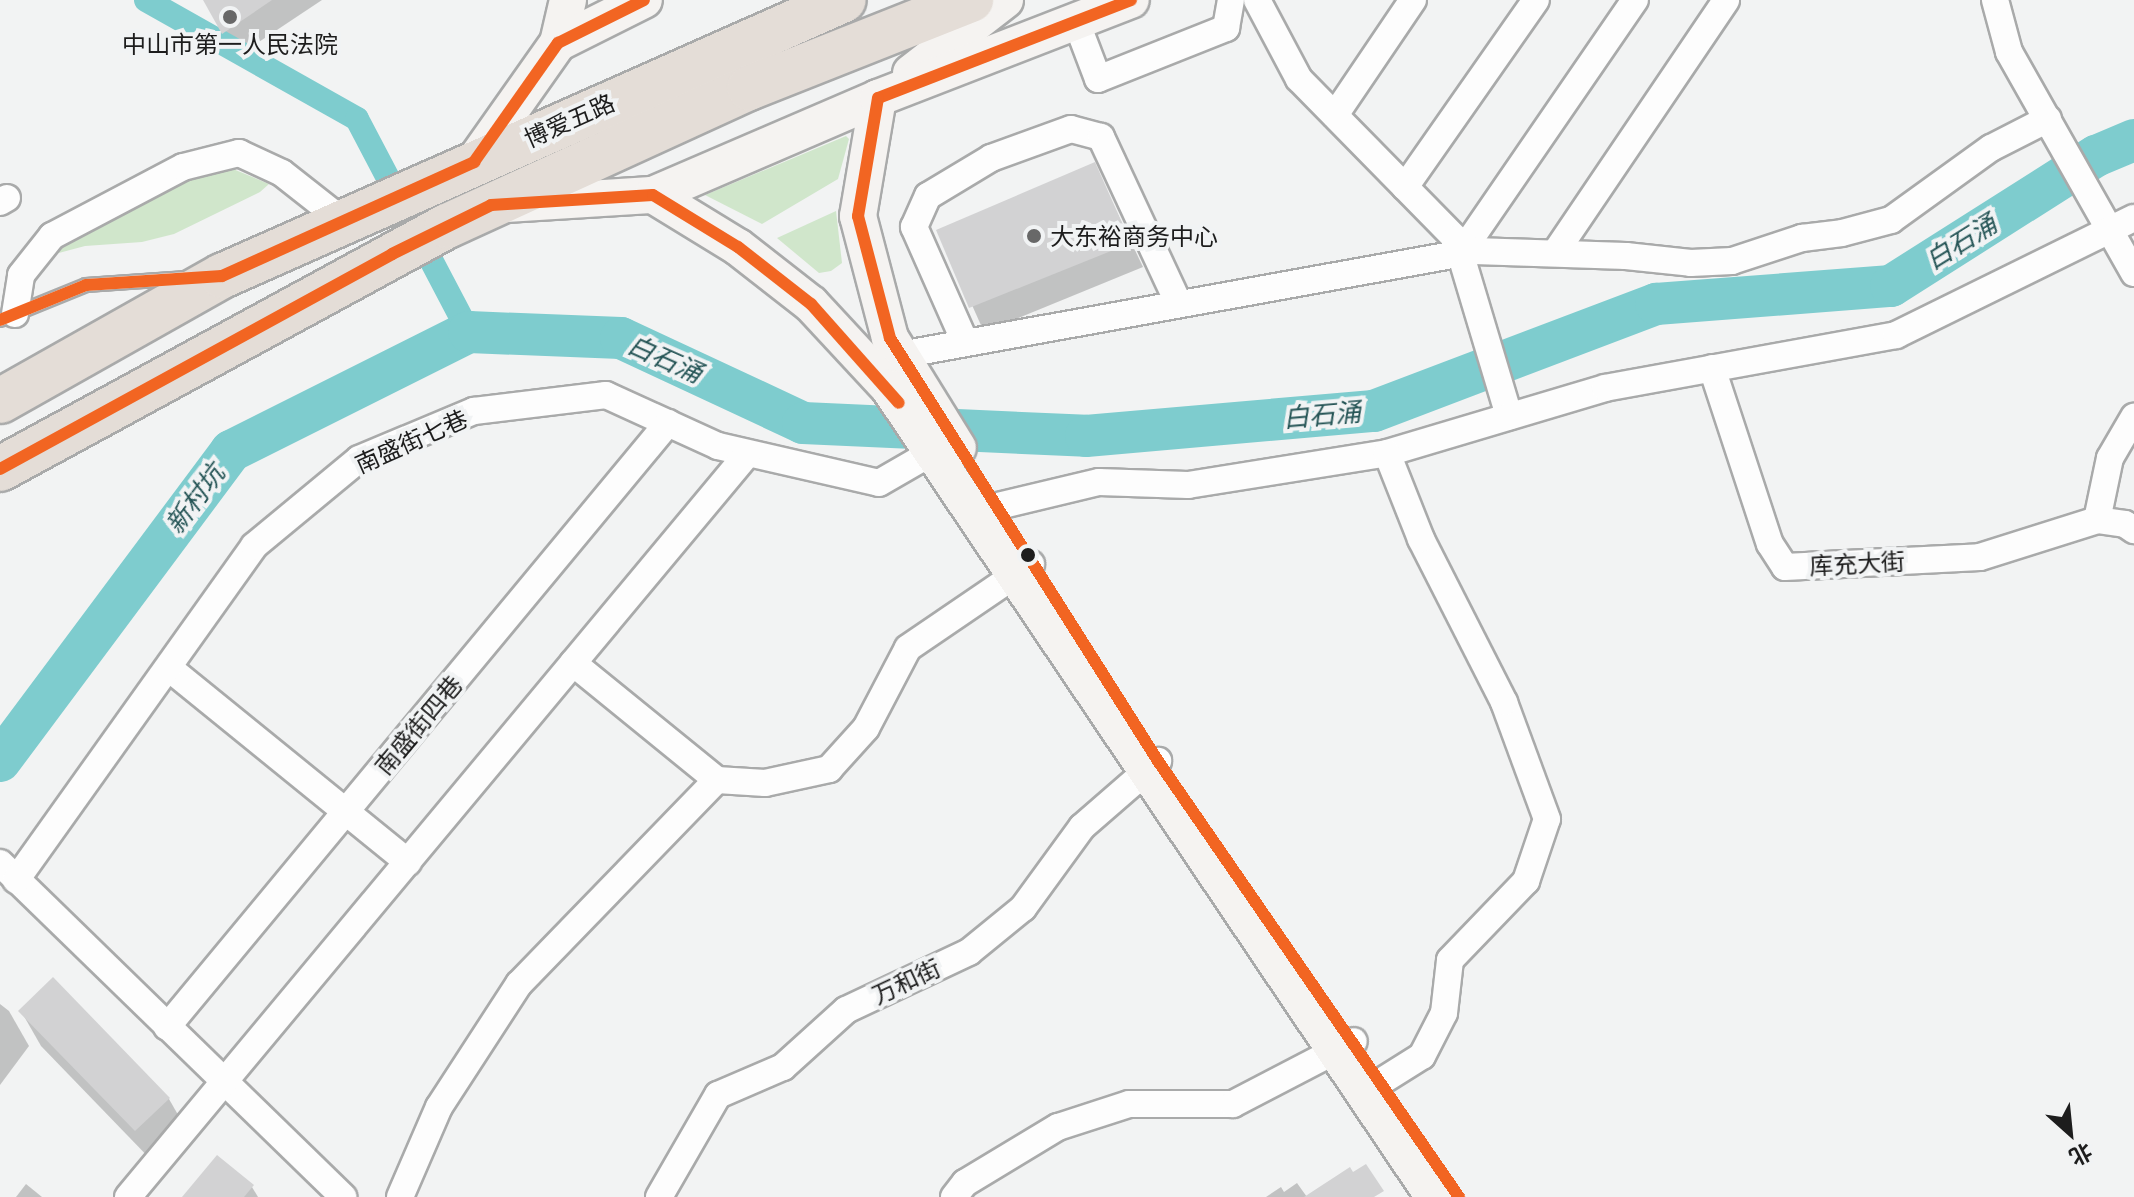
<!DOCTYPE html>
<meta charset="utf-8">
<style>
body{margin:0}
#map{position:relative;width:2134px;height:1197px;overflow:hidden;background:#f2f3f3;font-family:Lato,"Noto Sans SC",sans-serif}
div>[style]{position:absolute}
.green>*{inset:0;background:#d0e6cb}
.shadow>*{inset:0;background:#0003}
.canal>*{height:24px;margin:-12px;padding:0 12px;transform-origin:12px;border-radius:12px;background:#7eccce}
.river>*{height:42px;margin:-21px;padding:0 21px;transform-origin:21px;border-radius:21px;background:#7eccce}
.building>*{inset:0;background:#d2d2d3}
.roads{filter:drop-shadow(2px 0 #a9aaaa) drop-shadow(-2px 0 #a9aaaa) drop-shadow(0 2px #a9aaaa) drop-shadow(0 -2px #a9aaaa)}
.lane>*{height:12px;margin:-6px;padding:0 6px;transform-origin:6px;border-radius:6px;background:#fdfdfd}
.street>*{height:26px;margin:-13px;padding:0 13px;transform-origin:13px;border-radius:13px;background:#fdfdfd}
.secondary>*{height:36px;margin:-18px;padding:0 18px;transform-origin:18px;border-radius:18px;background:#f5f3f1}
.highway>*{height:44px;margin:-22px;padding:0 22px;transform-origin:22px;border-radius:22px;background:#e4ddd7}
.bus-1>*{height:12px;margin:-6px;padding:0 6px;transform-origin:6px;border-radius:6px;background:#f26522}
.dots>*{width:22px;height:22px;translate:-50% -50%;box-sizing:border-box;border:4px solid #f1f3f4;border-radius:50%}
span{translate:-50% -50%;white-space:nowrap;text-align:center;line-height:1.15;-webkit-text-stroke:8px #f1f3f4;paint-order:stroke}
.poi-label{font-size:24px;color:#1d1d1d}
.left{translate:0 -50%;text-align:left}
.street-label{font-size:24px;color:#1d1d1d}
.water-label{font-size:26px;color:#245455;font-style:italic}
.north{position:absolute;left:2030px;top:1093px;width:80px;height:80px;-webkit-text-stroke:6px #f1f3f4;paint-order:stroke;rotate:153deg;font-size:22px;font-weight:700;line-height:32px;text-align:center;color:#1d1d1d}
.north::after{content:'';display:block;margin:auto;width:28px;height:36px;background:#1d1d1d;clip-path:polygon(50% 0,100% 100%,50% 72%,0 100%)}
</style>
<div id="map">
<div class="green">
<i style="clip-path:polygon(846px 136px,849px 139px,838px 179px,762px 224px,705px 195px)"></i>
<i style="clip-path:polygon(221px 164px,269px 184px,260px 192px,174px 234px,142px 242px,85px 246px,40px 258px,55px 240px)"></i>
<i style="clip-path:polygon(836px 211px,842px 263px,831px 271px,819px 273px,777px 238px)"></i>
</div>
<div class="shadow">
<i style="clip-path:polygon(205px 0,322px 0,238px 56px)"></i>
<i style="clip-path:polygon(1094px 164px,1143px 267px,984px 332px,939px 231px)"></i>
<i style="clip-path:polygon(53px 980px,169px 1099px,189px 1134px,156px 1165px,41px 1046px,21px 1011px)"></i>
<i style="clip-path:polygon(0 1004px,9px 1011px,29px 1046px,0 1085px)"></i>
<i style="clip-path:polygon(1297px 1183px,1307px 1197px,1266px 1197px,1281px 1187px,1284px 1192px)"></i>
<i style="clip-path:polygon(26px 1184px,42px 1197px,16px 1197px)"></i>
<i style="clip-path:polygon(252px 1187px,258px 1197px,185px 1197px)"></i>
</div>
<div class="canal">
<i style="left:146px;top:0;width:242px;rotate:29.4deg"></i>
<i style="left:357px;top:119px;width:241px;rotate:62.3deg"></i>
</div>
<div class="river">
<i style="left:0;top:761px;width:387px;rotate:-53.3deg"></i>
<i style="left:231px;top:451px;width:266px;rotate:-26.6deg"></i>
<i style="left:469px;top:332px;width:152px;rotate:2.3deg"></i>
<i style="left:621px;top:338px;width:201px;rotate:25deg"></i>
<i style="left:803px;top:423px;width:283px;rotate:2.6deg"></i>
<i style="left:1086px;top:436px;width:289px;rotate:-5deg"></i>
<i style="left:1374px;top:411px;width:302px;rotate:-20.8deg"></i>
<i style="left:1656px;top:304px;width:236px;rotate:-4.4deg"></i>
<i style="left:1891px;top:286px;width:243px;rotate:-32.4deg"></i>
<i style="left:2096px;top:156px;width:41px;rotate:-22.8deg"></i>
</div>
<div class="building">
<i style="clip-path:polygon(203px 0,272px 0,222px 34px)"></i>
<i style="clip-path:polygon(1095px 162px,1131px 243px,969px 308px,936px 230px)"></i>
<i style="clip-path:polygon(53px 977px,170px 1098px,135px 1131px,18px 1011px)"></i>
<i style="clip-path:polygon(217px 1155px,254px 1185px,244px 1197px,182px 1197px)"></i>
<i style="clip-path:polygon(1366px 1164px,1384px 1191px,1374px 1197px,1304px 1197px,1350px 1167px,1353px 1172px)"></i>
</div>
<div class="roads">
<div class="lane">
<i style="left:0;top:320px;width:93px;rotate:-22.1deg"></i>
<i style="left:86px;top:285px;width:101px;rotate:-4deg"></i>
</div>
<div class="street">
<i style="left:1257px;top:0;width:89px;rotate:62deg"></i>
<i style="left:1299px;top:79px;width:224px;rotate:45.5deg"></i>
<i style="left:1456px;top:239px;width:185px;rotate:73.3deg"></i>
<i style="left:1995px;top:0;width:54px;rotate:74.9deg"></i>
<i style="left:2009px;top:52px;width:254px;rotate:60.5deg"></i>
<i style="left:1076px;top:21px;width:62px;rotate:69.2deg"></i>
<i style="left:1098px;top:79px;width:138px;rotate:-21.7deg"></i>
<i style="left:1226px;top:28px;width:28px;rotate:-80deg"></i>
<i style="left:1335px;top:115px;width:139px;rotate:-55.9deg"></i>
<i style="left:1405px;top:187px;width:228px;rotate:-55deg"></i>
<i style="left:0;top:202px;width:8px;rotate:-30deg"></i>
<i style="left:1461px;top:253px;width:307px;rotate:-55.5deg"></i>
<i style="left:1555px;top:253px;width:305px;rotate:-55.9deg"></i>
<i style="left:15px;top:314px;width:39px;rotate:-81deg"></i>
<i style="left:21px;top:275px;width:50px;rotate:-51.5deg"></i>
<i style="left:52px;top:236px;width:148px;rotate:-27.8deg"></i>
<i style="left:183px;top:167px;width:58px;rotate:-14deg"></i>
<i style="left:239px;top:153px;width:47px;rotate:24.9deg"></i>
<i style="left:282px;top:173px;width:78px;rotate:38.2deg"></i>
<i style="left:965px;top:342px;width:126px;rotate:-113.9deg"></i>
<i style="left:914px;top:227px;width:34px;rotate:-66deg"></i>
<i style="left:928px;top:196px;width:74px;rotate:-31.1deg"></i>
<i style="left:991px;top:158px;width:85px;rotate:-19.9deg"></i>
<i style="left:1071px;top:129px;width:31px;rotate:15deg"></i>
<i style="left:1101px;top:137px;width:182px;rotate:65deg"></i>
<i style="left:900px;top:355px;width:583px;rotate:-10.27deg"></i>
<i style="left:1474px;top:251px;width:152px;rotate:1.9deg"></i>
<i style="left:1626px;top:256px;width:65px;rotate:6.1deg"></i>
<i style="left:1691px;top:263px;width:41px;rotate:-2.8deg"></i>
<i style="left:1732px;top:261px;width:74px;rotate:-18.2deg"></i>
<i style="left:1802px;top:238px;width:40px;rotate:-7.1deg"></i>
<i style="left:1842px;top:233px;width:51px;rotate:-14.9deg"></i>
<i style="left:1891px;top:220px;width:123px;rotate:-35.8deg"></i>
<i style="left:1991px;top:148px;width:64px;rotate:-27deg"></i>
<i style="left:1712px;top:368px;width:185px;rotate:71.8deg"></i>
<i style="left:1770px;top:544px;width:27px;rotate:57deg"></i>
<i style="left:1785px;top:567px;width:195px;rotate:-2.9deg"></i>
<i style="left:1980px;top:557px;width:123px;rotate:-17.5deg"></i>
<i style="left:2097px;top:520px;width:28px;rotate:8deg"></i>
<i style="left:2125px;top:524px;width:11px;rotate:34deg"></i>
<i style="left:994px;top:507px;width:108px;rotate:-13.4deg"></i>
<i style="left:1099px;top:482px;width:89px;rotate:1.9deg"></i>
<i style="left:1188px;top:485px;width:202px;rotate:-9.1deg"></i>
<i style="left:1387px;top:453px;width:227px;rotate:-16.6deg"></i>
<i style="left:1605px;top:388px;width:296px;rotate:-10.3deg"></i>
<i style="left:1896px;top:335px;width:265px;rotate:-26.2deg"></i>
<i style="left:2097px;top:520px;width:63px;rotate:-78.2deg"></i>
<i style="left:2110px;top:458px;width:48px;rotate:-59.7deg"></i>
<i style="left:573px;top:663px;width:186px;rotate:39.1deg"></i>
<i style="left:717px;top:780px;width:48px;rotate:3.6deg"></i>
<i style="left:765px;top:783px;width:66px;rotate:-12.3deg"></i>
<i style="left:829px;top:769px;width:55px;rotate:-47.9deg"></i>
<i style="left:866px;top:728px;width:90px;rotate:-62.3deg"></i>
<i style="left:908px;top:648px;width:149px;rotate:-34.3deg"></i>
<i style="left:169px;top:668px;width:308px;rotate:39.1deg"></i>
<i style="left:0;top:863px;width:479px;rotate:44.2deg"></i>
<i style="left:16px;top:880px;width:410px;rotate:-54.5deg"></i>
<i style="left:254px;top:546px;width:136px;rotate:-39.6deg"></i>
<i style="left:359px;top:459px;width:125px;rotate:-22.7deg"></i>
<i style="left:474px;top:411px;width:133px;rotate:-6.9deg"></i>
<i style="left:606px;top:395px;width:123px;rotate:24.5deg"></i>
<i style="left:718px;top:446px;width:165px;rotate:12.9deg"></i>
<i style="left:879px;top:483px;width:62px;rotate:-29.9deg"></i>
<i style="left:167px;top:1027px;width:785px;rotate:-50.33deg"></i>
<i style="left:1382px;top:1081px;width:47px;rotate:-32deg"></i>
<i style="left:1422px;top:1056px;width:48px;rotate:-62.9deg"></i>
<i style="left:1444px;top:1013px;width:53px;rotate:-83.5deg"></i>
<i style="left:1450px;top:960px;width:110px;rotate:-46.1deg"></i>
<i style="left:1526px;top:881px;width:65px;rotate:-71.3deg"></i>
<i style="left:1547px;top:819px;width:125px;rotate:-110.2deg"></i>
<i style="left:1504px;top:702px;width:183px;rotate:-117deg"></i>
<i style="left:1421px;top:539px;width:92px;rotate:-111.6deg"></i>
<i style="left:128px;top:1197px;width:968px;rotate:-50.19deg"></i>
<i style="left:400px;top:1197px;width:98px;rotate:-66.6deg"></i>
<i style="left:439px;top:1107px;width:147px;rotate:-57deg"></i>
<i style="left:519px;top:984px;width:284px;rotate:-45.9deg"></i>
<i style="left:659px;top:1197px;width:118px;rotate:-60deg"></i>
<i style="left:718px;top:1095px;width:71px;rotate:-23.3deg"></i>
<i style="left:783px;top:1067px;width:85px;rotate:-42.1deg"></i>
<i style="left:846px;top:1010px;width:136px;rotate:-25.2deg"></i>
<i style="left:969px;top:952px;width:70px;rotate:-39.2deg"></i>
<i style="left:1023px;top:908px;width:100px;rotate:-53.9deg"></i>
<i style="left:1082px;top:827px;width:101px;rotate:-41deg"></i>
<i style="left:954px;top:1197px;width:18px;rotate:-52deg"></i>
<i style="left:965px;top:1183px;width:109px;rotate:-31.1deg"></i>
<i style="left:1058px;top:1127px;width:75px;rotate:-17.9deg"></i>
<i style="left:1129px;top:1104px;width:104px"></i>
<i style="left:1233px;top:1104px;width:136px;rotate:-27.5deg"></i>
</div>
<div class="secondary">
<i style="left:558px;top:43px;width:44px;rotate:-76.9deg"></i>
<i style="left:911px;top:73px;width:119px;rotate:-37.8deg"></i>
<i style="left:878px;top:98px;width:120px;rotate:99.6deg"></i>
<i style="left:858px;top:216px;width:126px;rotate:75.3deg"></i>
<i style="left:890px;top:338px;width:129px;rotate:58.3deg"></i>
<i style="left:474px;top:162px;width:146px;rotate:-54.8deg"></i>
<i style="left:558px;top:43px;width:96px;rotate:-26.6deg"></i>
<i style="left:653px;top:195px;width:100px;rotate:31.5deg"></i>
<i style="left:738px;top:247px;width:93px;rotate:38deg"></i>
<i style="left:811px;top:304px;width:115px;rotate:47.1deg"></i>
<i style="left:889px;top:388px;width:975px;rotate:56.03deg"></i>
<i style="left:508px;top:204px;width:145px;rotate:-3.6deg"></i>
<i style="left:653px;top:195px;width:245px;rotate:-23.3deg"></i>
<i style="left:878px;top:98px;width:271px;rotate:-21.2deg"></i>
</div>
<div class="highway">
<i style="left:0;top:401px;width:255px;rotate:-29.4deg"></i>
<i style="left:222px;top:276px;width:680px;rotate:-23.93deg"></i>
<i style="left:0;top:469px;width:509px;rotate:-28.53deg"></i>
<i style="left:447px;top:226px;width:332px;rotate:-24.6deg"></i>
<i style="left:749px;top:88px;width:239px;rotate:-21.6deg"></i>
</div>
</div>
<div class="bus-1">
<i style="left:1131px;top:0;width:271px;rotate:158.8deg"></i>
<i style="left:878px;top:98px;width:120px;rotate:99.6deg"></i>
<i style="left:858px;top:216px;width:126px;rotate:75.3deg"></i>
<i style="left:890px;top:338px;width:501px;rotate:57.64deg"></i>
<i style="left:1158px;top:761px;width:530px;rotate:55.38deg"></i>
<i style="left:0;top:320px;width:93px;rotate:-22.1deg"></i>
<i style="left:86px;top:285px;width:136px;rotate:-3.8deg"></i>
<i style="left:222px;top:276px;width:277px;rotate:-24.3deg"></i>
<i style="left:474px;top:162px;width:146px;rotate:-54.8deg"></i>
<i style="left:558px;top:43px;width:96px;rotate:-26.6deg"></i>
<i style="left:0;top:469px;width:447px;rotate:-28.7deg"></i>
<i style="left:392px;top:254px;width:110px;rotate:-26.3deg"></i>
<i style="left:491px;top:205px;width:162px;rotate:-3.5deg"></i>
<i style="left:653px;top:195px;width:100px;rotate:31.5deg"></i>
<i style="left:738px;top:247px;width:93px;rotate:38deg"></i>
<i style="left:811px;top:304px;width:132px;rotate:48.4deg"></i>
</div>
<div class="dots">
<i style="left:230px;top:17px;background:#686868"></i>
<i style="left:1034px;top:236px;background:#686868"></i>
<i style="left:1028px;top:555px;background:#1d1d1d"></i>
</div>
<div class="poi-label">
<span style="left:230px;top:44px">中山市第一人民法院</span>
<span class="left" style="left:1050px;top:236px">大东裕商务中心</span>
</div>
<div class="street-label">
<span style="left:569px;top:120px;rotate:-24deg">博爱五路</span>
<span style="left:411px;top:441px;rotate:-24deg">南盛街七巷</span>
<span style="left:1857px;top:563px;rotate:-3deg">库充大街</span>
<span style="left:418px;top:725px;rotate:-50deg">南盛街四巷</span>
<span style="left:906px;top:981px;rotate:-25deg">万和街</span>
</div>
<div class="water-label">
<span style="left:1961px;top:242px;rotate:-32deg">白石涌</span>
<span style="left:665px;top:359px;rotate:24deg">白石涌</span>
<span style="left:1322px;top:415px;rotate:-5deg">白石涌</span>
<span style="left:195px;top:499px;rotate:-53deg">新村坑</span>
</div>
<div class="north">北</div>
</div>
